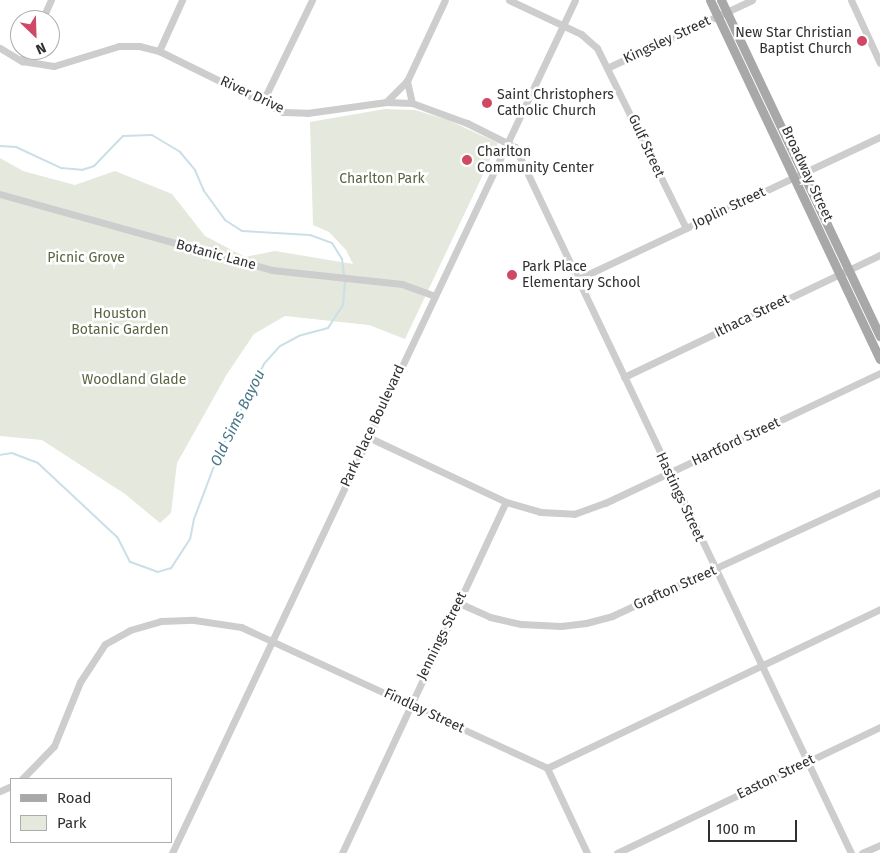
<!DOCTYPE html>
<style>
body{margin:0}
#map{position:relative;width:880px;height:853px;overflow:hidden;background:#fff;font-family:"Fira Sans",sans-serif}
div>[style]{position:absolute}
.green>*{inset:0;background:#e4e8dd}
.stream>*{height:2px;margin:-1px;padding:0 1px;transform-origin:1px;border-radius:1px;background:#cbdfe6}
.minor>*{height:7px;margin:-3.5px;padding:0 3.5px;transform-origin:3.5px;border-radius:3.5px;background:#cdcdcd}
.major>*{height:9px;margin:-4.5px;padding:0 4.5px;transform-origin:4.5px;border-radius:4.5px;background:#a8a8a8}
.dots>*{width:14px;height:14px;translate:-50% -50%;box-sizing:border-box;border:2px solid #fff;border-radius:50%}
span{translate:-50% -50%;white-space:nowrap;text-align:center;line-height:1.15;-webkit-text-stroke:5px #fff;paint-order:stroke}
.poi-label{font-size:14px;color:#303030}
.right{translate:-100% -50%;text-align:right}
.left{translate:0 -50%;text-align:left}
.street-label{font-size:14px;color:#303030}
.park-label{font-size:14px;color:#586642}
.water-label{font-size:15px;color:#487788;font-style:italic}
.legend{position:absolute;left:10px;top:778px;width:162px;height:65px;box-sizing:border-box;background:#fff;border:1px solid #acacac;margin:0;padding:6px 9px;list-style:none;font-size:15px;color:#303030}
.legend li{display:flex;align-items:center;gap:10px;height:25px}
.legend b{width:25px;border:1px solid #acacac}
.north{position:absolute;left:10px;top:10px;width:50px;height:50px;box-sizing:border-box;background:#fff;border:1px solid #acacac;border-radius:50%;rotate:156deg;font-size:14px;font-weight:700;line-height:20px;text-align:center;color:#303030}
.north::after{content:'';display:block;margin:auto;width:18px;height:22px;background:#cf4965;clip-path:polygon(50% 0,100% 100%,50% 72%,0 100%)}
.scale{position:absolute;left:708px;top:820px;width:89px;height:22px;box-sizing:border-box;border:2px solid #303030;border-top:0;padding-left:6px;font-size:15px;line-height:18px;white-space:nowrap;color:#303030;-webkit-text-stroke:4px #fff;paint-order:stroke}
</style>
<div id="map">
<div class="green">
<i style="clip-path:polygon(385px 109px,415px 110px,448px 120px,498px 143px,405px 339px,369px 325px,285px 316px,254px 334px,227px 374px,177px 463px,171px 513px,160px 523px,125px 494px,42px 440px,0 436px,0 158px,23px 171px,75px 185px,115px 171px,172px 194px,205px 236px,245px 257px,275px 251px,353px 264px,346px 250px,329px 232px,313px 225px,310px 122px)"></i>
</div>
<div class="stream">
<i style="left:0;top:146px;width:16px;rotate:4deg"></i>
<i style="left:16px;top:147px;width:50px;rotate:25deg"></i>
<i style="left:61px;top:168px;width:21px;rotate:5deg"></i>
<i style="left:82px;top:170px;width:13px;rotate:-18deg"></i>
<i style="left:94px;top:166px;width:42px;rotate:-46deg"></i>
<i style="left:123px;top:136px;width:29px;rotate:-2deg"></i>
<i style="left:152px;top:135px;width:33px;rotate:31deg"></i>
<i style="left:180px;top:152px;width:23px;rotate:50deg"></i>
<i style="left:195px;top:170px;width:23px;rotate:67deg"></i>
<i style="left:204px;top:191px;width:36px;rotate:54deg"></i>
<i style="left:225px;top:220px;width:20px;rotate:33deg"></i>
<i style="left:242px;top:231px;width:68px;rotate:3.4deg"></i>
<i style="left:310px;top:235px;width:23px;rotate:20deg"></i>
<i style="left:332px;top:243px;width:19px;rotate:58deg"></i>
<i style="left:342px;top:259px;width:23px;rotate:83deg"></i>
<i style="left:345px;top:282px;width:23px;rotate:95deg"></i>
<i style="left:343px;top:305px;width:27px;rotate:123deg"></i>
<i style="left:328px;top:328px;width:30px;rotate:165deg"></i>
<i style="left:299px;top:336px;width:21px;rotate:152deg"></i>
<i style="left:280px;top:346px;width:24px;rotate:132deg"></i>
<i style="left:264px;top:364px;width:100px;rotate:116.8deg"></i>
<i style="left:219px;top:453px;width:71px;rotate:110.7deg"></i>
<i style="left:194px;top:519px;width:20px;rotate:101deg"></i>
<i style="left:190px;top:539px;width:35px;rotate:123deg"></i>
<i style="left:171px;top:568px;width:14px;rotate:163deg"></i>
<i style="left:158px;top:572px;width:30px;rotate:-160deg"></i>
<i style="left:130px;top:562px;width:28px;rotate:-117deg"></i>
<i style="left:117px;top:537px;width:108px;rotate:-136.9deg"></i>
<i style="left:38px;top:463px;width:28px;rotate:-159deg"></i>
<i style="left:12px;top:453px;width:12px;rotate:171deg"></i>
</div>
<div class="minor">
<i style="left:509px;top:0;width:80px;rotate:25.3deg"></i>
<i style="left:581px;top:34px;width:21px;rotate:41deg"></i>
<i style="left:597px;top:48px;width:201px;rotate:63.7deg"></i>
<i style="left:851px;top:0;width:69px;rotate:65.3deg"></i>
<i style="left:42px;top:20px;width:22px;rotate:-66deg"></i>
<i style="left:0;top:48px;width:26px;rotate:31deg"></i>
<i style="left:22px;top:61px;width:32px;rotate:9deg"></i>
<i style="left:54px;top:66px;width:68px;rotate:-17.1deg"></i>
<i style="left:119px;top:46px;width:20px"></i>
<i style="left:139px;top:46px;width:21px;rotate:14deg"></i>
<i style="left:159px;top:51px;width:138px;rotate:26.2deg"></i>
<i style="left:283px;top:112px;width:24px;rotate:2deg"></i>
<i style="left:307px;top:113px;width:80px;rotate:-7.9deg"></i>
<i style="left:386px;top:102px;width:26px;rotate:2deg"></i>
<i style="left:412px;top:103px;width:59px;rotate:20deg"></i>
<i style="left:467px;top:123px;width:54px;rotate:26.6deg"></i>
<i style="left:515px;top:147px;width:782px;rotate:64.55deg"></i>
<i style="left:159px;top:51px;width:56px;rotate:-65.7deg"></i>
<i style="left:22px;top:61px;width:12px;rotate:-66deg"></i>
<i style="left:609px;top:67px;width:158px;rotate:-25.1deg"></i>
<i style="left:263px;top:101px;width:112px;rotate:-64.1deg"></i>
<i style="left:386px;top:102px;width:30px;rotate:-45deg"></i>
<i style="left:412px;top:103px;width:23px;rotate:-103deg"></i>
<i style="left:407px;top:81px;width:89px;rotate:-64.9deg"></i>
<i style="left:0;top:194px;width:282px;rotate:15.6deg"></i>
<i style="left:272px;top:270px;width:131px;rotate:6.1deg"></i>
<i style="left:402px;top:284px;width:35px;rotate:20deg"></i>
<i style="left:578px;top:279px;width:334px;rotate:-25.2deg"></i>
<i style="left:624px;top:377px;width:284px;rotate:-25.5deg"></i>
<i style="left:368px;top:437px;width:153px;rotate:25.2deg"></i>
<i style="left:506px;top:502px;width:35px;rotate:16deg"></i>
<i style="left:540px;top:512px;width:34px;rotate:3deg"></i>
<i style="left:574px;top:514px;width:33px;rotate:-20deg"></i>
<i style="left:605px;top:503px;width:304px;rotate:-25.3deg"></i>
<i style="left:459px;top:603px;width:34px;rotate:24deg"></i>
<i style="left:490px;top:617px;width:32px;rotate:13deg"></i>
<i style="left:521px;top:624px;width:40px;rotate:2.9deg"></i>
<i style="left:561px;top:626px;width:25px;rotate:-7deg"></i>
<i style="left:586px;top:623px;width:27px;rotate:-15deg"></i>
<i style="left:612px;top:616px;width:295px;rotate:-24.8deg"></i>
<i style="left:547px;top:768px;width:94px;rotate:64.8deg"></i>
<i style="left:22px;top:779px;width:46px;rotate:-45.9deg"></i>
<i style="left:54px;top:746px;width:69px;rotate:-67.9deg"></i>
<i style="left:80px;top:682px;width:45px;rotate:-56.7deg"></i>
<i style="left:105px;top:644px;width:29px;rotate:-29deg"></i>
<i style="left:130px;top:630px;width:32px;rotate:-16deg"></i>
<i style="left:161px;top:621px;width:33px;rotate:-2deg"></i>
<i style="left:194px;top:620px;width:48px;rotate:8.5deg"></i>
<i style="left:241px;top:627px;width:337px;rotate:24.7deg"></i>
<i style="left:547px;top:768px;width:369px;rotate:-25.5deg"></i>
<i style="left:0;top:791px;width:12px;rotate:-24deg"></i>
<i style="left:172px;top:853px;width:943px;rotate:-64.71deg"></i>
<i style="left:342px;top:853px;width:387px;rotate:-65deg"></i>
<i style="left:617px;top:853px;width:292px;rotate:-25.6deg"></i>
<i style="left:862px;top:853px;width:20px;rotate:-24deg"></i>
</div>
<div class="major">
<i style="left:710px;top:0;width:397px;rotate:64.7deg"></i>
<i style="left:721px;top:0;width:372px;rotate:64.7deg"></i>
</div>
<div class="dots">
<i style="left:862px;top:41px;background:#cf4965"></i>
<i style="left:487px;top:103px;background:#cf4965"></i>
<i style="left:467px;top:160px;background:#cf4965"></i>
<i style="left:512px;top:275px;background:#cf4965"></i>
</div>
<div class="poi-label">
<span class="right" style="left:852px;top:41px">New Star Christian<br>Baptist Church</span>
<span class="left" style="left:497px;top:103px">Saint Christophers<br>Catholic Church</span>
<span class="left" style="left:477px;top:160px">Charlton<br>Community Center</span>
<span class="left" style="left:522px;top:275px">Park Place<br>Elementary School</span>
</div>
<div class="street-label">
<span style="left:667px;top:40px;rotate:-25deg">Kingsley Street</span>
<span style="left:252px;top:95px;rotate:25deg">River Drive</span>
<span style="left:646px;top:146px;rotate:65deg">Gulf Street</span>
<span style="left:807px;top:174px;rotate:65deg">Broadway Street</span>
<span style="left:729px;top:208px;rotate:-25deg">Joplin Street</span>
<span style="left:216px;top:255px;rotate:15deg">Botanic Lane</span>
<span style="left:752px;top:316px;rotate:-26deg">Ithaca Street</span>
<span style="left:373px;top:426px;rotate:-65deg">Park Place Boulevard</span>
<span style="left:736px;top:442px;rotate:-25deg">Hartford Street</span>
<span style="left:680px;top:497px;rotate:65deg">Hastings Street</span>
<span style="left:675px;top:588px;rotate:-24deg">Grafton Street</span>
<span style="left:442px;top:636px;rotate:-64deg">Jennings Street</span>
<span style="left:424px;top:711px;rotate:25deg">Findlay Street</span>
<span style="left:776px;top:777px;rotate:-26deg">Easton Street</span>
</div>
<div class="park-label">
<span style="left:382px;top:179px">Charlton Park</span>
<span style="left:86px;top:258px">Picnic Grove</span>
<span style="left:120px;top:322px">Houston<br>Botanic Garden</span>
<span style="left:134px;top:380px">Woodland Glade</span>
</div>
<div class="water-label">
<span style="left:238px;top:418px;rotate:-64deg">Old Sims Bayou</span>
</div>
<ul class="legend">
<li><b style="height:6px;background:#a8a8a8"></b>Road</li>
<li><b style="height:14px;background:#e4e8dd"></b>Park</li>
</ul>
<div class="north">N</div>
<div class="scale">100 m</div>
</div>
